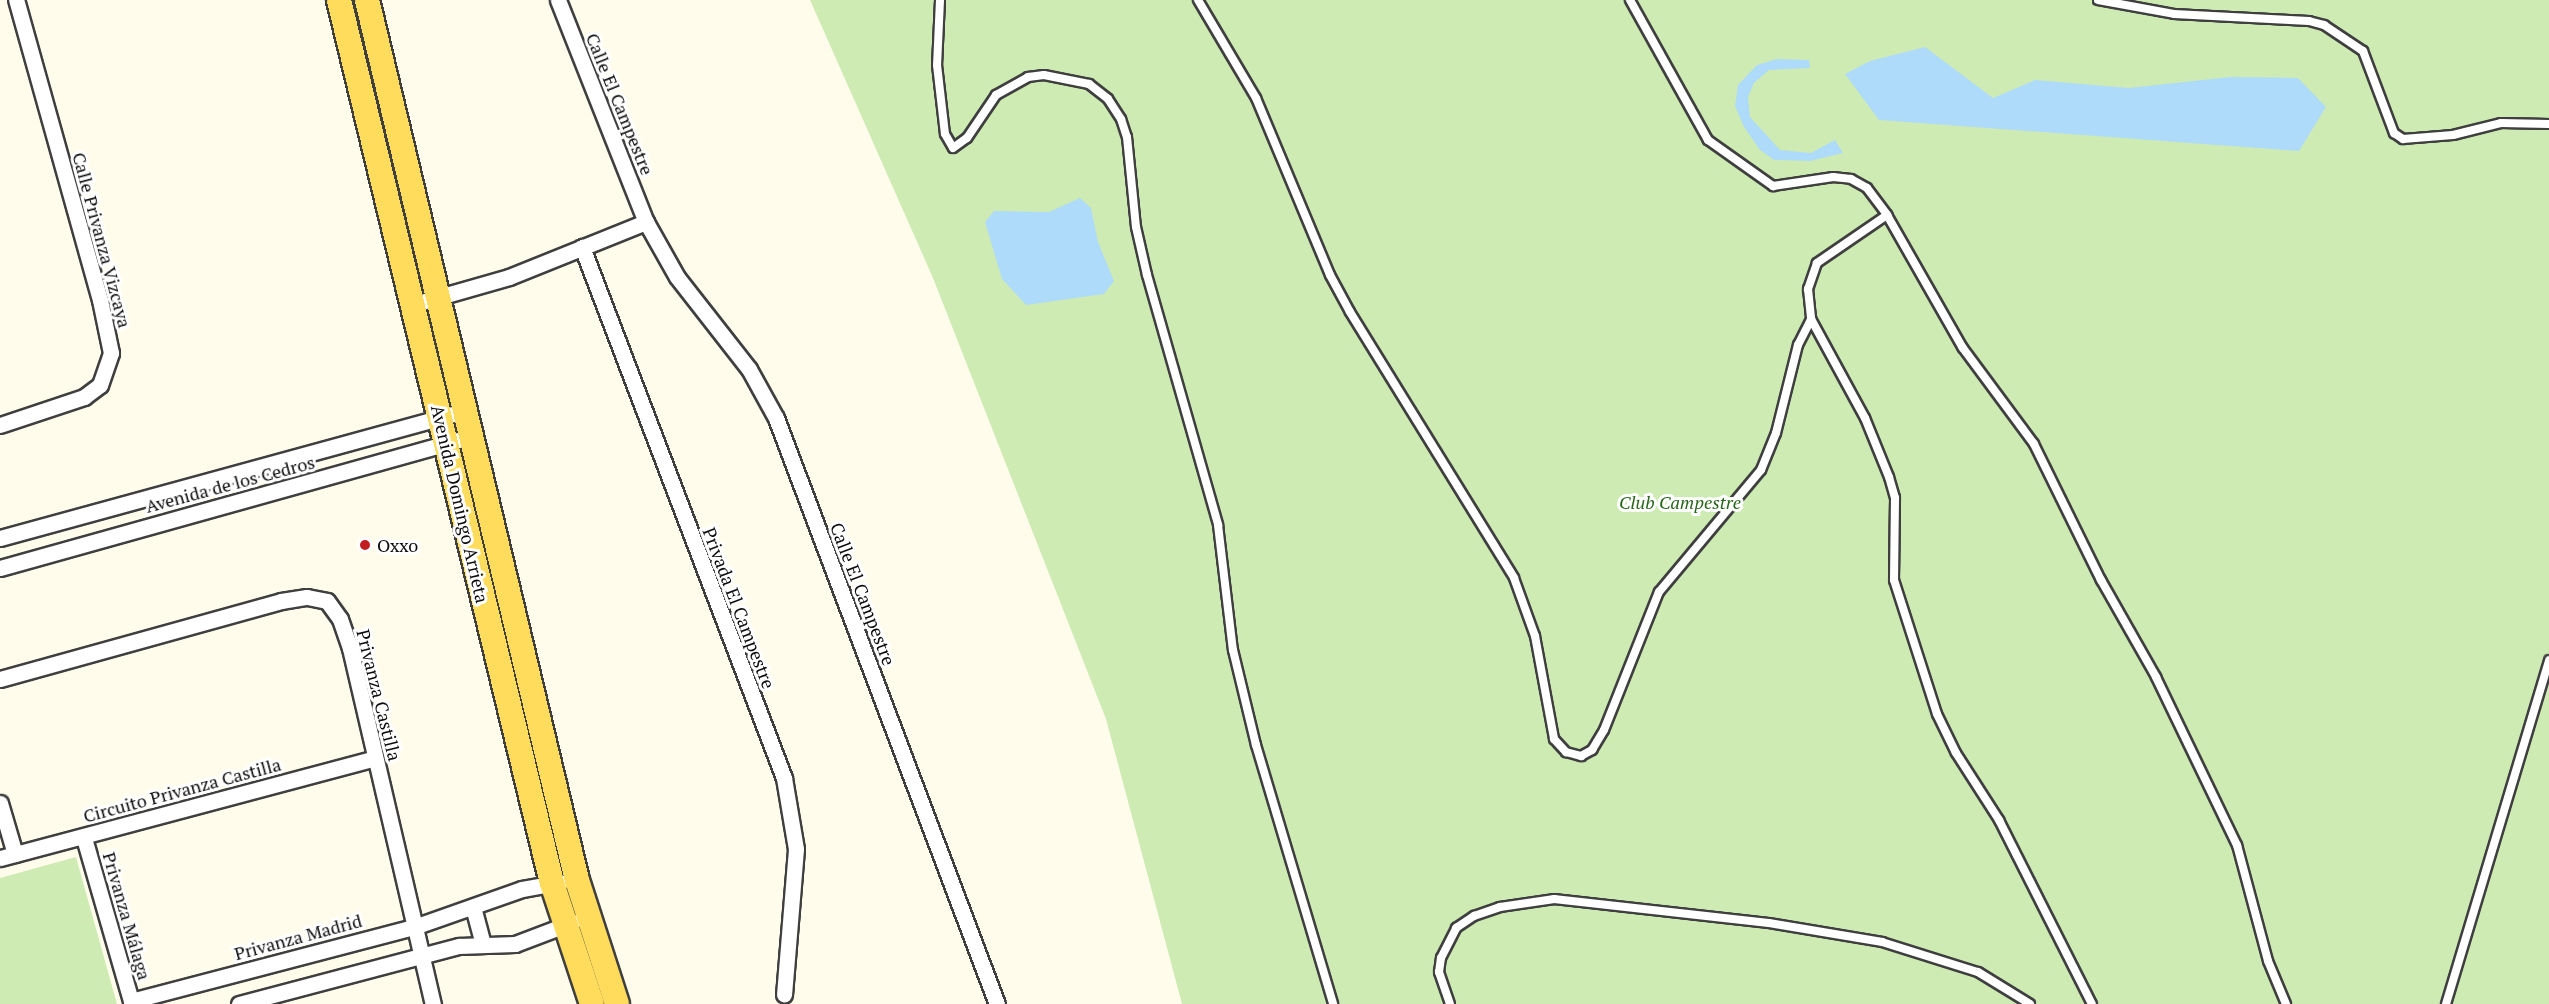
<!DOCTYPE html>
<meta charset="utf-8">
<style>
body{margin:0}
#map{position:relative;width:2549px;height:1004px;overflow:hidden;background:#fffceb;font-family:"PT Serif",serif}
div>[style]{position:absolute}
.green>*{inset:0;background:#cfebb4}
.water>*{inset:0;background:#aedbf9}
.roads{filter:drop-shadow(2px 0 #3f3f3f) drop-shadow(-2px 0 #3f3f3f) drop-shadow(0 2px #3f3f3f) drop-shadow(0 -2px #3f3f3f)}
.lane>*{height:8px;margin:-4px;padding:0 4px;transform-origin:4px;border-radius:4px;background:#fff}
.street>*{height:15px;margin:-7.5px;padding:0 7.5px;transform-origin:7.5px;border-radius:7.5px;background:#fff}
.primary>*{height:24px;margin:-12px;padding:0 12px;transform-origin:12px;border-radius:12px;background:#ffdc5c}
.dots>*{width:16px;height:16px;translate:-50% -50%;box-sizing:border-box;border:3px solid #fff;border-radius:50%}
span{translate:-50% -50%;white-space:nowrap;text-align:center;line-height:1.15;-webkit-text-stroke:6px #fff;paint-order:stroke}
.street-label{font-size:18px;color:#0c0c0c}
.park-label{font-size:18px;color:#28661a;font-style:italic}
.poi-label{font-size:18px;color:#0c0c0c}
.left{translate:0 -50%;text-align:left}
</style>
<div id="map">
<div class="green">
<i style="clip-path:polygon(810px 0,2549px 0,2549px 1004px,1182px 1004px,1106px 719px,933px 278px)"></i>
<i style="clip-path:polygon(76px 857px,117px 1004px,0 1004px,0 878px)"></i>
</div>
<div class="water">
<i style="clip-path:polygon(1925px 47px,1993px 98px,2035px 80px,2129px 88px,2230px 77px,2298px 78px,2326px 107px,2299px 151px,1879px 120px,1845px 74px,1870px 61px)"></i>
<i style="clip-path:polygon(1777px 59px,1809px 60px,1810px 68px,1769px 70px,1754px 83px,1748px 97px,1750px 117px,1780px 150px,1811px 153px,1835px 140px,1843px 153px,1810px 161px,1774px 160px,1760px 150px,1744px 127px,1735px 106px,1738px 85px,1757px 65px)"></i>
<i style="clip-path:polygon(1080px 198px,1091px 208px,1098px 242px,1114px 281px,1104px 294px,1026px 305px,1002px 279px,985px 222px,994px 211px,1049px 212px)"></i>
</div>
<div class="roads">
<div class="lane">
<i style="left:940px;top:0;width:65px;rotate:92.6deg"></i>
<i style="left:937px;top:65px;width:69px;rotate:83.4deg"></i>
<i style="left:945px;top:134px;width:16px;rotate:60deg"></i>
<i style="left:953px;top:148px;width:17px;rotate:-36deg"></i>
<i style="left:967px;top:138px;width:52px;rotate:-56deg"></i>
<i style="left:996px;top:95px;width:37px;rotate:-29deg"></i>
<i style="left:1028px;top:77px;width:16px;rotate:-7deg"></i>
<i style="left:1044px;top:75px;width:46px;rotate:11.3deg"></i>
<i style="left:1089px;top:84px;width:24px;rotate:38deg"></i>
<i style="left:1108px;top:99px;width:24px;rotate:57deg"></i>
<i style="left:1121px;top:119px;width:19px;rotate:72deg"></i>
<i style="left:1127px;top:137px;width:90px;rotate:84.3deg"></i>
<i style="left:1136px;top:227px;width:49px;rotate:77.1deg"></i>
<i style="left:1147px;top:275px;width:260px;rotate:74.1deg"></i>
<i style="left:1218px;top:525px;width:126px;rotate:83.2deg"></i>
<i style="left:1233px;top:650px;width:98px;rotate:76.4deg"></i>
<i style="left:1256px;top:745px;width:270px;rotate:73.4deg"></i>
<i style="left:1198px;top:0;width:114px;rotate:59.4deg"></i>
<i style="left:1256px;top:98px;width:192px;rotate:67.3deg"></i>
<i style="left:1330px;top:275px;width:42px;rotate:61.6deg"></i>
<i style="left:1350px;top:312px;width:312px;rotate:58.3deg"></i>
<i style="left:1514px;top:578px;width:62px;rotate:70.1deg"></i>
<i style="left:1535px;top:636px;width:105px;rotate:79.5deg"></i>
<i style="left:1554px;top:739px;width:18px;rotate:47deg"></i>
<i style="left:1566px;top:752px;width:16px;rotate:15deg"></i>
<i style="left:1581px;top:756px;width:13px;rotate:-29deg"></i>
<i style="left:1592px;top:750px;width:23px;rotate:-59deg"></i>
<i style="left:1604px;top:730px;width:149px;rotate:-68.3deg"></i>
<i style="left:1659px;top:592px;width:159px;rotate:-50.1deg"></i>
<i style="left:1761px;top:470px;width:40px;rotate:-68deg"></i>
<i style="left:1776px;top:433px;width:91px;rotate:-76deg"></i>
<i style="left:1798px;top:345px;width:29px;rotate:-63deg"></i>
<i style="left:1630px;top:0;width:160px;rotate:60.9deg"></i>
<i style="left:1708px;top:140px;width:80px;rotate:35.3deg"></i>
<i style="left:1773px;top:186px;width:61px;rotate:-8.5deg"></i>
<i style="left:1833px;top:177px;width:18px;rotate:6deg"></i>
<i style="left:1851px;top:179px;width:18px;rotate:29deg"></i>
<i style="left:1867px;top:188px;width:34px;rotate:53deg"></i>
<i style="left:1887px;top:215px;width:153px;rotate:60.3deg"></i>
<i style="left:1963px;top:348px;width:119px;rotate:53.5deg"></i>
<i style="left:2034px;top:444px;width:152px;rotate:63.8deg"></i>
<i style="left:2101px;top:580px;width:112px;rotate:60.4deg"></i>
<i style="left:2156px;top:677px;width:187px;rotate:64.3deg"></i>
<i style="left:2237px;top:845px;width:120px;rotate:75deg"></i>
<i style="left:2268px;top:961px;width:47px;rotate:67.3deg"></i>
<i style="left:2098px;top:0;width:77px;rotate:10.4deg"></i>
<i style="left:2174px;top:14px;width:135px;rotate:3deg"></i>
<i style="left:2309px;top:21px;width:16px;rotate:15deg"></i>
<i style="left:2324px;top:25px;width:47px;rotate:33.7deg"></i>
<i style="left:2363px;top:51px;width:88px;rotate:69.3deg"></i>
<i style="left:2394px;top:133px;width:11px;rotate:34deg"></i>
<i style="left:2403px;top:139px;width:50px;rotate:-4.6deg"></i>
<i style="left:2453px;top:135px;width:49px;rotate:-14deg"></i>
<i style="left:2501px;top:123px;width:48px;rotate:1.2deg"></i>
<i style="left:1887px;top:215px;width:85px;rotate:145.6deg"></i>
<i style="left:1817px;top:263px;width:28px;rotate:109deg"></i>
<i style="left:1808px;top:289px;width:30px;rotate:84deg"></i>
<i style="left:1811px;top:319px;width:113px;rotate:61.4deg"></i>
<i style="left:1865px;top:418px;width:64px;rotate:67.9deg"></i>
<i style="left:1889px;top:477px;width:22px;rotate:74deg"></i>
<i style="left:1895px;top:498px;width:82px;rotate:90.7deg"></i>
<i style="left:1894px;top:580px;width:141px;rotate:72.2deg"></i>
<i style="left:1937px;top:714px;width:43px;rotate:64deg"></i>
<i style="left:1956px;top:753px;width:80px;rotate:57.3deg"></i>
<i style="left:1999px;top:820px;width:206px;rotate:63.2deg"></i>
<i style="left:1450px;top:1004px;width:34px;rotate:-109deg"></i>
<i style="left:1439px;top:972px;width:14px;rotate:-82deg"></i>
<i style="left:1441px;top:958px;width:34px;rotate:-63deg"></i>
<i style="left:1456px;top:928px;width:22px;rotate:-34deg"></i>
<i style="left:1474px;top:916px;width:28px;rotate:-19deg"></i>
<i style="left:1500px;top:907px;width:55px;rotate:-8.4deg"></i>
<i style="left:1554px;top:899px;width:216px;rotate:6.4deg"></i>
<i style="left:1769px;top:923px;width:115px;rotate:9.5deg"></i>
<i style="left:1882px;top:942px;width:101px;rotate:17.4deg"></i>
<i style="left:1978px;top:972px;width:61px;rotate:31.6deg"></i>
<i style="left:2446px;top:1004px;width:359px;rotate:-73.3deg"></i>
</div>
<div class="street">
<i style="left:558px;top:0;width:239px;rotate:68.4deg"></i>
<i style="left:646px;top:222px;width:63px;rotate:60.6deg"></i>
<i style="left:677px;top:277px;width:117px;rotate:52deg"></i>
<i style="left:749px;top:369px;width:56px;rotate:61.1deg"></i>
<i style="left:776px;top:418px;width:626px;rotate:69.34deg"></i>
<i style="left:582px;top:247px;width:568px;rotate:69.17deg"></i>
<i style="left:784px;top:778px;width:72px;rotate:80.4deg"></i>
<i style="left:796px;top:849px;width:146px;rotate:94.7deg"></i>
<i style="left:411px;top:305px;width:102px;rotate:-15.9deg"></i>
<i style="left:509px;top:277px;width:148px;rotate:-21.9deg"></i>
<i style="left:0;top:425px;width:89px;rotate:-18.4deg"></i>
<i style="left:84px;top:397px;width:20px;rotate:-37deg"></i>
<i style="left:100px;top:385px;width:34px;rotate:-71deg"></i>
<i style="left:111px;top:353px;width:54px;rotate:-101.7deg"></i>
<i style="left:100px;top:300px;width:312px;rotate:-105.6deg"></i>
<i style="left:0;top:538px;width:482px;rotate:-15.3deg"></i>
<i style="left:0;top:568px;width:488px;rotate:-15.6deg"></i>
<i style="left:0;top:679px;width:292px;rotate:-15.5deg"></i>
<i style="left:281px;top:601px;width:26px;rotate:-9deg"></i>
<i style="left:307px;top:597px;width:20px;rotate:11deg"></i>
<i style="left:327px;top:601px;width:22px;rotate:54deg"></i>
<i style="left:340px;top:619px;width:31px;rotate:71deg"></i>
<i style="left:350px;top:648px;width:366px;rotate:76.9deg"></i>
<i style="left:0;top:803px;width:53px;rotate:73.6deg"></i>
<i style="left:84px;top:838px;width:173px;rotate:73.9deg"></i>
<i style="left:0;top:858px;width:388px;rotate:-14.9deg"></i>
<i style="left:473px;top:907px;width:39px;rotate:75deg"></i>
<i style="left:131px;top:1001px;width:293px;rotate:-14.7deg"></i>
<i style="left:414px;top:927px;width:114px;rotate:-19.4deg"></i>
<i style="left:522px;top:889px;width:39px;rotate:-10deg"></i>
<i style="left:239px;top:1004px;width:228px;rotate:-14.8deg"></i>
<i style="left:459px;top:946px;width:56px;rotate:-2deg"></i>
<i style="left:515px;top:944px;width:62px;rotate:-20.8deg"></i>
</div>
<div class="primary">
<i style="left:339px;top:0;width:908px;rotate:76.44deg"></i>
<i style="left:552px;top:883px;width:127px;rotate:71.7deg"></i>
<i style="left:367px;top:0;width:905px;rotate:76.58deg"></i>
<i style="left:577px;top:880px;width:130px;rotate:72.1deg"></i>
</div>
</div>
<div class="dots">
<i style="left:365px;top:545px;background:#c21e21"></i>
</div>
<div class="street-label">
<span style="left:620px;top:104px;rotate:68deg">Calle El Campestre</span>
<span style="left:102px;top:240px;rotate:75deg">Calle Privanza Vizcaya</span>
<span style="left:230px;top:484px;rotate:-15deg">Avenida de los Cedros</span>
<span style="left:460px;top:504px;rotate:77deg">Avenida Domingo Arrieta</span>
<span style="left:863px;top:594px;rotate:69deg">Calle El Campestre</span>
<span style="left:739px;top:608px;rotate:69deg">Privada El Campestre</span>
<span style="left:379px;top:695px;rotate:76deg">Privanza Castilla</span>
<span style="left:182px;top:790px;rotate:-15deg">Circuito Privanza Castilla</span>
<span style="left:127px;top:916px;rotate:74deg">Privanza Málaga</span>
<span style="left:298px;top:937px;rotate:-15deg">Privanza Madrid</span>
</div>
<div class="park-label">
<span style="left:1680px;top:502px">Club Campestre</span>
</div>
<div class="poi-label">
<span class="left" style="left:377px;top:545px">Oxxo</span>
</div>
</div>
